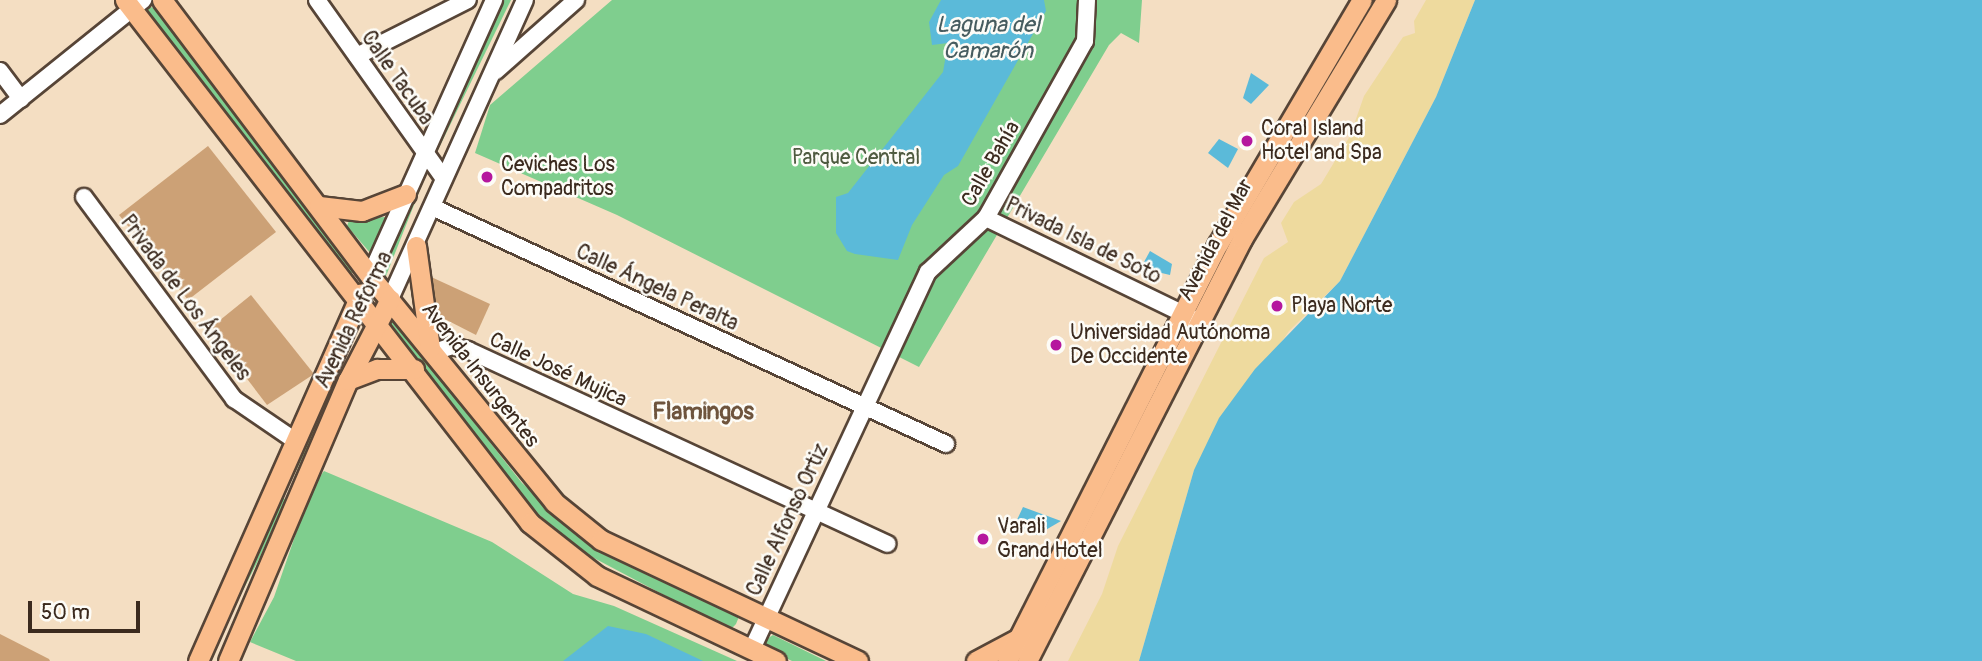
<!DOCTYPE html>
<meta charset="utf-8">
<style>
body{margin:0}
#map{position:relative;width:1982px;height:661px;overflow:hidden;background:#f4dec2;font-family:Pangolin,sans-serif}
div>[style]{position:absolute}
.green>*{inset:0;background:#7fce8e}
.sand>*{inset:0;background:#eeda9e}
.water>*{inset:0;background:#5bbad9}
.building>*{inset:0;background:#cca176}
.roads{filter:drop-shadow(2px 0 #574537) drop-shadow(-2px 0 #574537) drop-shadow(0 2px #574537) drop-shadow(0 -2px #574537)}
.minor>*{height:16px;margin:-8px;padding:0 8px;transform-origin:8px;border-radius:8px;background:#fff}
.major>*{height:19px;margin:-9.5px;padding:0 9.5px;transform-origin:9.5px;border-radius:9.5px;background:#fabc8b}
.dots>*{width:19px;height:19px;translate:-50% -50%;box-sizing:border-box;border:4px solid #fdfcf7;border-radius:50%}
span{translate:-50% -50%;white-space:nowrap;text-align:center;line-height:1.15;-webkit-text-stroke:5px #fdfcf7;paint-order:stroke}
.street-label{font-size:21px;color:#3b2a1e}
.poi-label{font-size:21px;color:#3b2a1e}
.left{translate:0 -50%;text-align:left}
.park-label{font-size:21px;color:#4f5b40}
.water-label{font-size:23px;color:#465c5f;font-style:italic}
.neighbourhood-label{font-size:23px;color:#6e543d;font-weight:700}
.scale{position:absolute;left:28px;top:601px;width:112px;height:32px;box-sizing:border-box;border:4px solid #3b2a1e;border-top:0;padding-left:9px;font-size:21px;line-height:24px;white-space:nowrap;color:#3b2a1e;-webkit-text-stroke:5px #fdfcf7;paint-order:stroke}
</style>
<div id="map">
<div class="green">
<i style="clip-path:polygon(499px 0,511px 0,435px 156px,432px 154px)"></i>
<i style="clip-path:polygon(612px 0,1142px 0,1139px 43px,1121px 33px,1109px 45px,919px 367px,617px 215px,475px 153px,490px 105px)"></i>
<i style="clip-path:polygon(152px 7px,156px 11px,360px 272px,350px 273px,299px 209px,290px 207px,142px 12px)"></i>
<i style="clip-path:polygon(425px 177px,386px 276px,381px 276px,419px 178px)"></i>
<i style="clip-path:polygon(388px 217px,372px 255px,347px 226px,350px 218px)"></i>
<i style="clip-path:polygon(384px 308px,522px 483px,580px 535px,740px 614px,736px 624px,730px 630px,575px 548px,519px 496px,377px 319px)"></i>
<i style="clip-path:polygon(316px 412px,319px 425px,288px 487px,285px 485px)"></i>
<i style="clip-path:polygon(324px 471px,492px 542px,573px 594px,614px 606px,737px 661px,296px 661px,250px 642px,274px 597px,312px 487px)"></i>
<i style="clip-path:polygon(282px 494px,285px 500px,260px 557px,236px 604px,230px 603px)"></i>
<i style="clip-path:polygon(773px 635px,826px 661px,792px 661px,767px 649px,765px 640px)"></i>
</div>
<div class="sand">
<i style="clip-path:polygon(1426px 0,1475px 0,1436px 97px,1340px 281px,1289px 331px,1194px 470px,1139px 661px,1068px 661px,1102px 594px,1118px 546px,1264px 258px,1288px 242px,1281px 223px,1294px 202px,1321px 184px,1350px 136px,1364px 96px,1403px 37px,1415px 33px,1414px 21px)"></i>
</div>
<div class="water">
<i style="clip-path:polygon(941px 0,1044px 0,1046px 11px,958px 166px,944px 175px,912px 225px,898px 260px,855px 254px,847px 251px,836px 233px,836px 197px,848px 193px,943px 72px,948px 43px,932px 45px,929px 22px)"></i>
<i style="clip-path:polygon(1475px 0,1982px 0,1982px 661px,1139px 661px,1194px 470px,1219px 418px,1255px 369px,1340px 281px,1436px 97px)"></i>
<i style="clip-path:polygon(1251px 73px,1269px 85px,1251px 104px,1243px 98px)"></i>
<i style="clip-path:polygon(1219px 139px,1238px 149px,1228px 168px,1208px 153px)"></i>
<i style="clip-path:polygon(1150px 251px,1172px 264px,1170px 275px,1149px 270px,1144px 262px)"></i>
<i style="clip-path:polygon(1023px 507px,1061px 521px,1037px 535px,1015px 524px)"></i>
<i style="clip-path:polygon(608px 626px,646px 634px,703px 661px,563px 661px)"></i>
</div>
<div class="building">
<i style="clip-path:polygon(208px 146px,276px 232px,188px 300px,119px 215px)"></i>
<i style="clip-path:polygon(429px 276px,490px 304px,476px 335px,433px 313px)"></i>
<i style="clip-path:polygon(251px 295px,314px 374px,267px 405px,209px 329px)"></i>
<i style="clip-path:polygon(0 634px,49px 659px,50px 661px,0 661px)"></i>
</div>
<div class="roads">
<div class="minor">
<i style="left:317px;top:0;width:219px;rotate:54.6deg"></i>
<i style="left:357px;top:56px;width:124px;rotate:-26.8deg"></i>
<i style="left:0;top:71px;width:35px;rotate:53deg"></i>
<i style="left:496px;top:71px;width:107px;rotate:-41.6deg"></i>
<i style="left:0;top:115px;width:184px;rotate:-38.8deg"></i>
<i style="left:84px;top:197px;width:252px;rotate:53.4deg"></i>
<i style="left:234px;top:399px;width:73px;rotate:34.3deg"></i>
<i style="left:432px;top:207px;width:566px;rotate:24.75deg"></i>
<i style="left:986px;top:218px;width:229px;rotate:25.9deg"></i>
<i style="left:370px;top:276px;width:303px;rotate:-65.8deg"></i>
<i style="left:390px;top:299px;width:328px;rotate:-65.7deg"></i>
<i style="left:434px;top:352px;width:19px;rotate:-18deg"></i>
<i style="left:452px;top:346px;width:16px;rotate:14deg"></i>
<i style="left:468px;top:350px;width:462px;rotate:24.8deg"></i>
<i style="left:752px;top:649px;width:416px;rotate:-65deg"></i>
<i style="left:928px;top:272px;width:79px;rotate:-43deg"></i>
<i style="left:986px;top:218px;width:203px;rotate:-60.8deg"></i>
<i style="left:1085px;top:41px;width:41px;rotate:-87.2deg"></i>
</div>
<div class="major">
<i style="left:125px;top:0;width:661px;rotate:52.25deg"></i>
<i style="left:530px;top:523px;width:85px;rotate:38.3deg"></i>
<i style="left:597px;top:576px;width:198px;rotate:25.4deg"></i>
<i style="left:162px;top:0;width:346px;rotate:53deg"></i>
<i style="left:370px;top:276px;width:291px;rotate:50.8deg"></i>
<i style="left:554px;top:502px;width:60px;rotate:39deg"></i>
<i style="left:601px;top:540px;width:284px;rotate:25.2deg"></i>
<i style="left:319px;top:206px;width:43px;rotate:6.6deg"></i>
<i style="left:362px;top:211px;width:47px;rotate:-21.1deg"></i>
<i style="left:416px;top:246px;width:103px;rotate:82.2deg"></i>
<i style="left:348px;top:380px;width:31px;rotate:-21deg"></i>
<i style="left:377px;top:369px;width:37px"></i>
<i style="left:198px;top:661px;width:402px;rotate:-66.1deg"></i>
<i style="left:228px;top:661px;width:306px;rotate:-66.9deg"></i>
<i style="left:348px;top:380px;width:91px;rotate:-62.6deg"></i>
<i style="left:976px;top:661px;width:47px;rotate:-28.2deg"></i>
<i style="left:1007px;top:661px;width:467px;rotate:-63.2deg"></i>
<i style="left:1218px;top:244px;width:283px;rotate:-59.5deg"></i>
<i style="left:1027px;top:661px;width:474px;rotate:-63deg"></i>
<i style="left:1242px;top:239px;width:279px;rotate:-58.9deg"></i>
</div>
</div>
<div class="dots">
<i style="left:1247px;top:141px;background:#b5179e"></i>
<i style="left:487px;top:177px;background:#b5179e"></i>
<i style="left:1277px;top:306px;background:#b5179e"></i>
<i style="left:1056px;top:345px;background:#b5179e"></i>
<i style="left:983px;top:539px;background:#b5179e"></i>
</div>
<div class="street-label">
<span style="left:397px;top:78px;rotate:55deg">Calle Tacuba</span>
<span style="left:991px;top:164px;rotate:-60deg">Calle Bahía</span>
<span style="left:1216px;top:240px;rotate:-62deg">Avenida del Mar</span>
<span style="left:1083px;top:241px;rotate:26deg">Privada Isla de Soto</span>
<span style="left:657px;top:288px;rotate:25deg">Calle Ángela Peralta</span>
<span style="left:185px;top:298px;rotate:53deg">Privada de Los Ángeles</span>
<span style="left:354px;top:320px;rotate:-64deg">Avenida Reforma</span>
<span style="left:558px;top:370px;rotate:25deg">Calle José Mujica</span>
<span style="left:480px;top:375px;rotate:52deg">Avenida Insurgentes</span>
<span style="left:788px;top:520px;rotate:-65deg">Calle Alfonso Ortiz</span>
</div>
<div class="poi-label">
<span class="left" style="left:1261px;top:141px">Coral Island<br>Hotel and Spa</span>
<span class="left" style="left:501px;top:177px">Ceviches Los<br>Compadritos</span>
<span class="left" style="left:1291px;top:306px">Playa Norte</span>
<span class="left" style="left:1070px;top:345px">Universidad Autónoma<br>De Occidente</span>
<span class="left" style="left:997px;top:539px">Varali<br>Grand Hotel</span>
</div>
<div class="park-label">
<span style="left:856px;top:158px">Parque Central</span>
</div>
<div class="water-label">
<span style="left:988px;top:38px">Laguna del<br>Camarón</span>
</div>
<div class="neighbourhood-label">
<span style="left:703px;top:412px">Flamingos</span>
</div>
<div class="scale">50 m</div>
</div>
